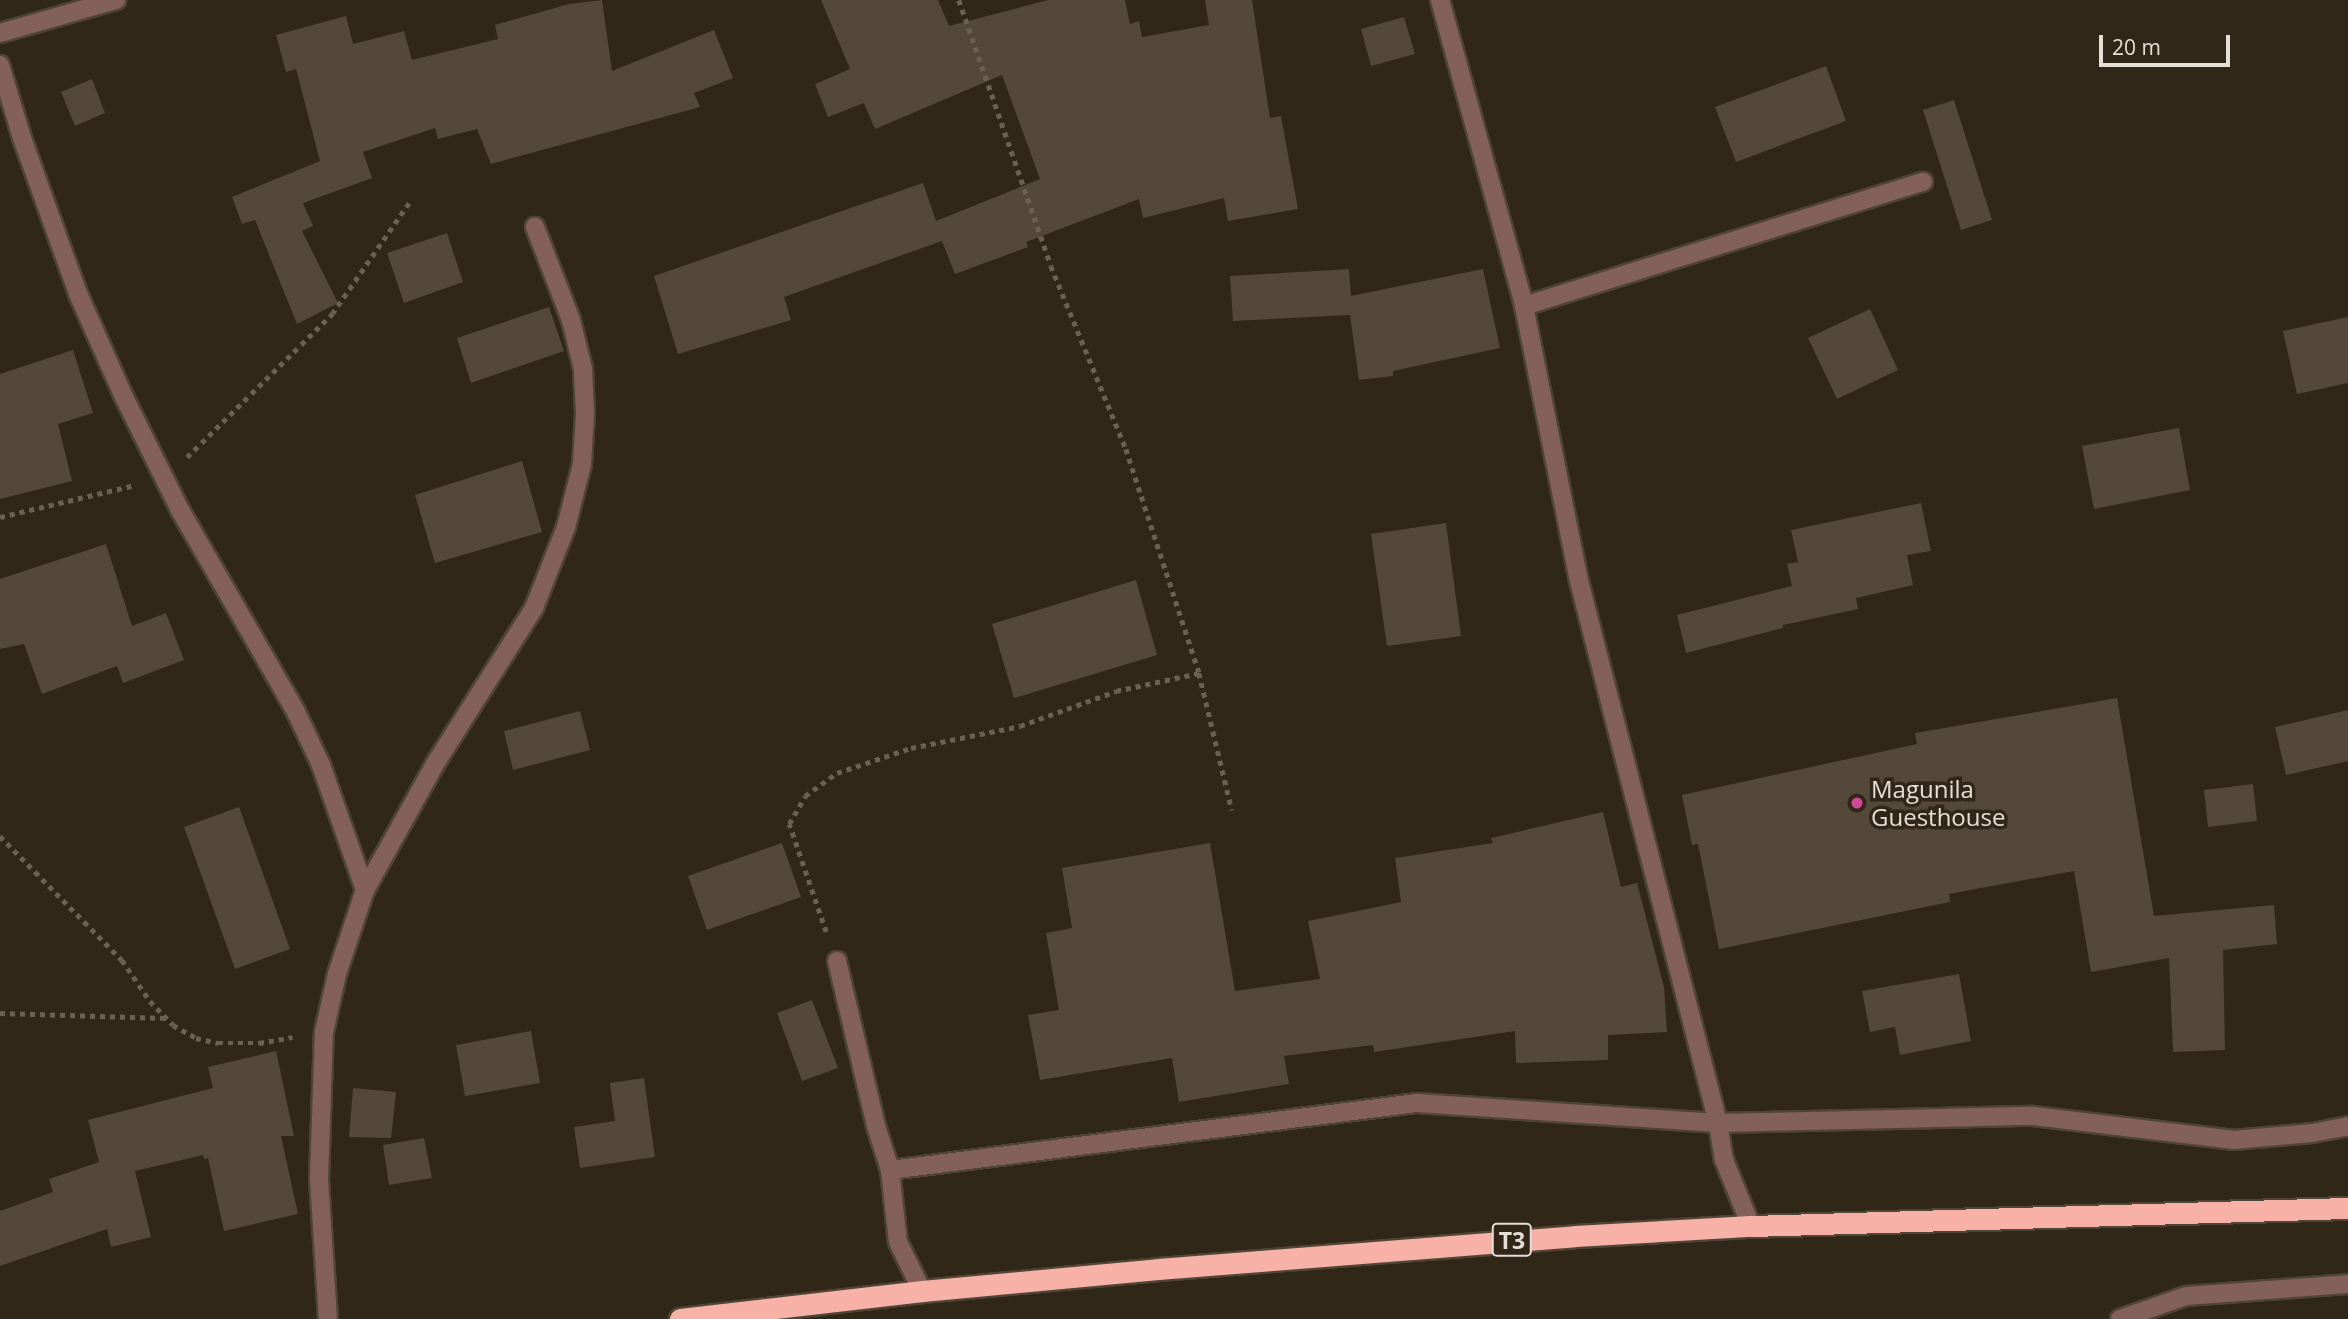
<!DOCTYPE html>
<style>
body{margin:0}
#map{position:relative;width:2348px;height:1319px;overflow:hidden;background:#312719;font-family:"Open Sans",sans-serif}
div>[style]{position:absolute}
.building>*{inset:0;background:#534839}
.path>*{height:4.5px;margin-top:-2.25px;transform-origin:0;background:repeating-linear-gradient(90deg,#6a6155 0 5px,transparent 0 10px)}
.roads{filter:drop-shadow(2px 0 #4e4437) drop-shadow(-2px 0 #4e4437) drop-shadow(0 2px #4e4437) drop-shadow(0 -2px #4e4437)}
.lane>*{height:18px;margin:-9px;padding:0 9px;transform-origin:9px;border-radius:9px;background:#84605b}
.street>*{height:18px;margin:-9px;padding:0 9px;transform-origin:9px;border-radius:9px;background:#84605b}
.highway>*{height:21px;margin:-10.5px;padding:0 10.5px;transform-origin:10.5px;border-radius:10.5px;background:#f7b1a7}
.dots>*{width:19px;height:19px;translate:-50% -50%;box-sizing:border-box;border:4px solid #312719;border-radius:50%}
span{translate:-50% -50%;white-space:nowrap;text-align:center;line-height:1.15;-webkit-text-stroke:7px #312719;paint-order:stroke}
.shield-label span{padding:2px 5px;background:#312719;border:2px solid;border-radius:5px;-webkit-text-stroke-width:0}
.shield-label{font-size:23px;color:#e5dfd6;font-weight:700}
.poi-label{font-size:24px;color:#e5dfd6}
.left{translate:0 -50%;text-align:left}
.scale{position:absolute;left:2099px;top:35px;width:131px;height:32px;box-sizing:border-box;border:4px solid #e5dfd6;border-top:0;padding-left:9px;font-size:21px;line-height:24px;white-space:nowrap;color:#e5dfd6;-webkit-text-stroke:5px #312719;paint-order:stroke}
</style>
<div id="map">
<div class="building">
<i style="clip-path:polygon(602px 0,612px 71px,714px 30px,733px 78px,694px 93px,700px 107px,491px 164px,477px 129px,438px 139px,435px 128px,363px 152px,372px 178px,303px 203px,313px 226px,302px 231px,338px 303px,297px 324px,255px 220px,242px 224px,232px 197px,320px 161px,296px 69px,286px 72px,276px 35px,346px 16px,353px 44px,404px 31px,412px 60px,498px 39px,495px 25px,569px 4px)"></i>
<i style="clip-path:polygon(821px 0,938px 0,949px 26px,1048px 0,1125px 0,1130px 24px,1139px 21px,1142px 37px,1209px 25px,1205px 0,1252px 0,1270px 118px,1281px 116px,1298px 209px,1228px 221px,1224px 198px,1143px 218px,1139px 199px,1026px 242px,1028px 247px,955px 274px,942px 241px,784px 297px,791px 320px,678px 354px,654px 276px,923px 183px,936px 221px,1040px 179px,1002px 75px,875px 129px,864px 103px,828px 117px,815px 84px,850px 69px)"></i>
<i style="clip-path:polygon(1404px 17px,1415px 54px,1371px 66px,1361px 29px)"></i>
<i style="clip-path:polygon(1826px 66px,1846px 121px,1736px 162px,1715px 107px)"></i>
<i style="clip-path:polygon(92px 79px,105px 113px,75px 126px,61px 92px)"></i>
<i style="clip-path:polygon(1954px 100px,1992px 220px,1961px 230px,1923px 110px)"></i>
<i style="clip-path:polygon(447px 233px,463px 282px,404px 303px,387px 253px)"></i>
<i style="clip-path:polygon(1349px 269px,1351px 296px,1483px 269px,1500px 348px,1393px 371px,1393px 376px,1359px 380px,1350px 315px,1233px 321px,1230px 276px)"></i>
<i style="clip-path:polygon(549px 307px,564px 351px,471px 383px,457px 338px)"></i>
<i style="clip-path:polygon(1870px 309px,1898px 370px,1837px 399px,1808px 338px)"></i>
<i style="clip-path:polygon(2348px 317px,2348px 383px,2297px 394px,2283px 331px)"></i>
<i style="clip-path:polygon(73px 350px,93px 413px,58px 424px,72px 481px,0 499px,0 374px)"></i>
<i style="clip-path:polygon(2179px 428px,2190px 490px,2094px 509px,2082px 446px)"></i>
<i style="clip-path:polygon(522px 461px,542px 532px,435px 563px,415px 495px)"></i>
<i style="clip-path:polygon(1921px 503px,1931px 551px,1907px 555px,1913px 585px,1856px 598px,1858px 609px,1783px 625px,1783px 628px,1686px 653px,1677px 615px,1792px 586px,1787px 564px,1798px 562px,1791px 530px)"></i>
<i style="clip-path:polygon(1446px 523px,1461px 636px,1387px 646px,1371px 534px)"></i>
<i style="clip-path:polygon(106px 544px,132px 626px,166px 613px,184px 660px,123px 683px,117px 666px,42px 694px,24px 644px,0 649px,0 579px)"></i>
<i style="clip-path:polygon(1136px 580px,1157px 655px,1014px 698px,992px 624px)"></i>
<i style="clip-path:polygon(2117px 698px,2154px 916px,2274px 905px,2277px 944px,2223px 950px,2225px 1050px,2173px 1052px,2169px 958px,2091px 972px,2074px 871px,1949px 894px,1950px 902px,1719px 949px,1698px 844px,1692px 845px,1682px 795px,1917px 744px,1915px 733px)"></i>
<i style="clip-path:polygon(2348px 710px,2348px 761px,2286px 775px,2275px 727px)"></i>
<i style="clip-path:polygon(580px 711px,590px 750px,513px 770px,504px 731px)"></i>
<i style="clip-path:polygon(2253px 784px,2257px 821px,2208px 827px,2204px 790px)"></i>
<i style="clip-path:polygon(239px 807px,290px 949px,235px 969px,184px 827px)"></i>
<i style="clip-path:polygon(1603px 812px,1621px 887px,1637px 883px,1664px 987px,1667px 1032px,1608px 1035px,1608px 1060px,1516px 1063px,1515px 1031px,1374px 1052px,1373px 1045px,1284px 1056px,1289px 1084px,1179px 1102px,1172px 1058px,1040px 1080px,1028px 1015px,1059px 1010px,1046px 933px,1072px 928px,1062px 868px,1210px 843px,1235px 991px,1320px 979px,1308px 921px,1401px 902px,1395px 858px,1493px 843px,1491px 838px)"></i>
<i style="clip-path:polygon(782px 843px,801px 897px,707px 930px,688px 876px)"></i>
<i style="clip-path:polygon(1959px 974px,1971px 1041px,1900px 1055px,1895px 1027px,1870px 1032px,1862px 991px)"></i>
<i style="clip-path:polygon(812px 1000px,838px 1068px,802px 1081px,777px 1013px)"></i>
<i style="clip-path:polygon(531px 1031px,540px 1083px,465px 1096px,456px 1045px)"></i>
<i style="clip-path:polygon(276px 1051px,294px 1136px,281px 1136px,298px 1214px,224px 1231px,208px 1158px,204px 1159px,203px 1155px,135px 1171px,151px 1237px,111px 1247px,107px 1229px,0 1266px,0 1211px,53px 1192px,49px 1179px,99px 1162px,88px 1120px,213px 1088px,208px 1067px)"></i>
<i style="clip-path:polygon(644px 1078px,655px 1157px,580px 1168px,574px 1127px,615px 1121px,610px 1083px)"></i>
<i style="clip-path:polygon(353px 1088px,396px 1092px,391px 1138px,349px 1137px)"></i>
<i style="clip-path:polygon(424px 1138px,432px 1178px,389px 1185px,383px 1145px)"></i>
</div>
<div class="path">
<i style="left:959px;top:0;width:281px;rotate:70.9deg"></i>
<i style="left:1051px;top:266px;width:198px;rotate:67.7deg"></i>
<i style="left:1126px;top:449px;width:236px;rotate:71.9deg"></i>
<i style="left:1199px;top:673px;width:141px;rotate:76.5deg"></i>
<i style="left:187px;top:457px;width:204px;rotate:-44.6deg"></i>
<i style="left:332px;top:314px;width:135px;rotate:-55.3deg"></i>
<i style="left:0;top:517px;width:139px;rotate:-13.3deg"></i>
<i style="left:0;top:836px;width:174px;rotate:45.5deg"></i>
<i style="left:122px;top:960px;width:50px;rotate:55.7deg"></i>
<i style="left:150px;top:1001px;width:33px;rotate:46deg"></i>
<i style="left:173px;top:1025px;width:26px;rotate:29deg"></i>
<i style="left:196px;top:1038px;width:23px;rotate:13deg"></i>
<i style="left:218px;top:1043px;width:41px"></i>
<i style="left:259px;top:1043px;width:34px;rotate:-10deg"></i>
<i style="left:826px;top:932px;width:114px;rotate:-108.9deg"></i>
<i style="left:789px;top:824px;width:32px;rotate:-60deg"></i>
<i style="left:805px;top:796px;width:39px;rotate:-36deg"></i>
<i style="left:837px;top:773px;width:78px;rotate:-18.7deg"></i>
<i style="left:911px;top:748px;width:111px;rotate:-11.4deg"></i>
<i style="left:1020px;top:726px;width:102px;rotate:-20deg"></i>
<i style="left:1116px;top:691px;width:85px;rotate:-12.2deg"></i>
<i style="left:0;top:1013px;width:166px;rotate:1.7deg"></i>
</div>
<div class="roads">
<div class="lane">
<i style="left:890px;top:1170px;width:531px;rotate:-7.25deg"></i>
<i style="left:1417px;top:1103px;width:302px;rotate:3.8deg"></i>
<i style="left:1718px;top:1123px;width:315px;rotate:-1.3deg"></i>
<i style="left:2033px;top:1116px;width:201px;rotate:6.8deg"></i>
<i style="left:2233px;top:1140px;width:80px;rotate:-5deg"></i>
<i style="left:2313px;top:1133px;width:36px;rotate:-11deg"></i>
</div>
<div class="street">
<i style="left:1440px;top:0;width:317px;rotate:74.6deg"></i>
<i style="left:1524px;top:306px;width:276px;rotate:78.7deg"></i>
<i style="left:1578px;top:577px;width:564px;rotate:75.62deg"></i>
<i style="left:1718px;top:1123px;width:37px;rotate:81deg"></i>
<i style="left:1724px;top:1160px;width:71px;rotate:67.8deg"></i>
<i style="left:0;top:33px;width:121px;rotate:-15.9deg"></i>
<i style="left:0;top:65px;width:76px;rotate:73.2deg"></i>
<i style="left:22px;top:138px;width:168px;rotate:70.2deg"></i>
<i style="left:79px;top:296px;width:111px;rotate:66deg"></i>
<i style="left:124px;top:397px;width:126px;rotate:63.6deg"></i>
<i style="left:180px;top:510px;width:233px;rotate:60.1deg"></i>
<i style="left:296px;top:712px;width:59px;rotate:64.7deg"></i>
<i style="left:321px;top:765px;width:133px;rotate:70.6deg"></i>
<i style="left:1524px;top:306px;width:418px;rotate:-17.3deg"></i>
<i style="left:837px;top:961px;width:170px;rotate:76.7deg"></i>
<i style="left:876px;top:1126px;width:46px;rotate:72.3deg"></i>
<i style="left:890px;top:1170px;width:72px;rotate:83.7deg"></i>
<i style="left:898px;top:1242px;width:55px;rotate:63.9deg"></i>
<i style="left:328px;top:1319px;width:140px;rotate:-93.7deg"></i>
<i style="left:319px;top:1179px;width:147px;rotate:-88.1deg"></i>
<i style="left:324px;top:1032px;width:59px;rotate:-77.4deg"></i>
<i style="left:337px;top:974px;width:89px;rotate:-71.6deg"></i>
<i style="left:365px;top:890px;width:144px;rotate:-60.9deg"></i>
<i style="left:435px;top:764px;width:185px;rotate:-57.6deg"></i>
<i style="left:534px;top:608px;width:87px;rotate:-68.4deg"></i>
<i style="left:566px;top:527px;width:65px;rotate:-75.7deg"></i>
<i style="left:582px;top:464px;width:51px;rotate:-86.6deg"></i>
<i style="left:585px;top:413px;width:44px;rotate:-92.6deg"></i>
<i style="left:583px;top:369px;width:50px;rotate:-103.8deg"></i>
<i style="left:571px;top:320px;width:100px;rotate:-111.2deg"></i>
<i style="left:2120px;top:1319px;width:70px;rotate:-19.2deg"></i>
<i style="left:2186px;top:1296px;width:162px;rotate:-4.2deg"></i>
</div>
<div class="highway">
<i style="left:680px;top:1319px;width:244px;rotate:-6.6deg"></i>
<i style="left:922px;top:1291px;width:237px;rotate:-5.3deg"></i>
<i style="left:1158px;top:1269px;width:418px;rotate:-4.5deg"></i>
<i style="left:1575px;top:1236px;width:176px;rotate:-3.3deg"></i>
<i style="left:1751px;top:1226px;width:597px;rotate:-1.73deg"></i>
</div>
</div>
<div class="dots">
<i style="left:1857px;top:803px;background:#d1479c"></i>
</div>
<div class="shield-label">
<span style="left:1512px;top:1240px">T3</span>
</div>
<div class="poi-label">
<span class="left" style="left:1871px;top:803px">Magunila<br>Guesthouse</span>
</div>
<div class="scale">20 m</div>
</div>
